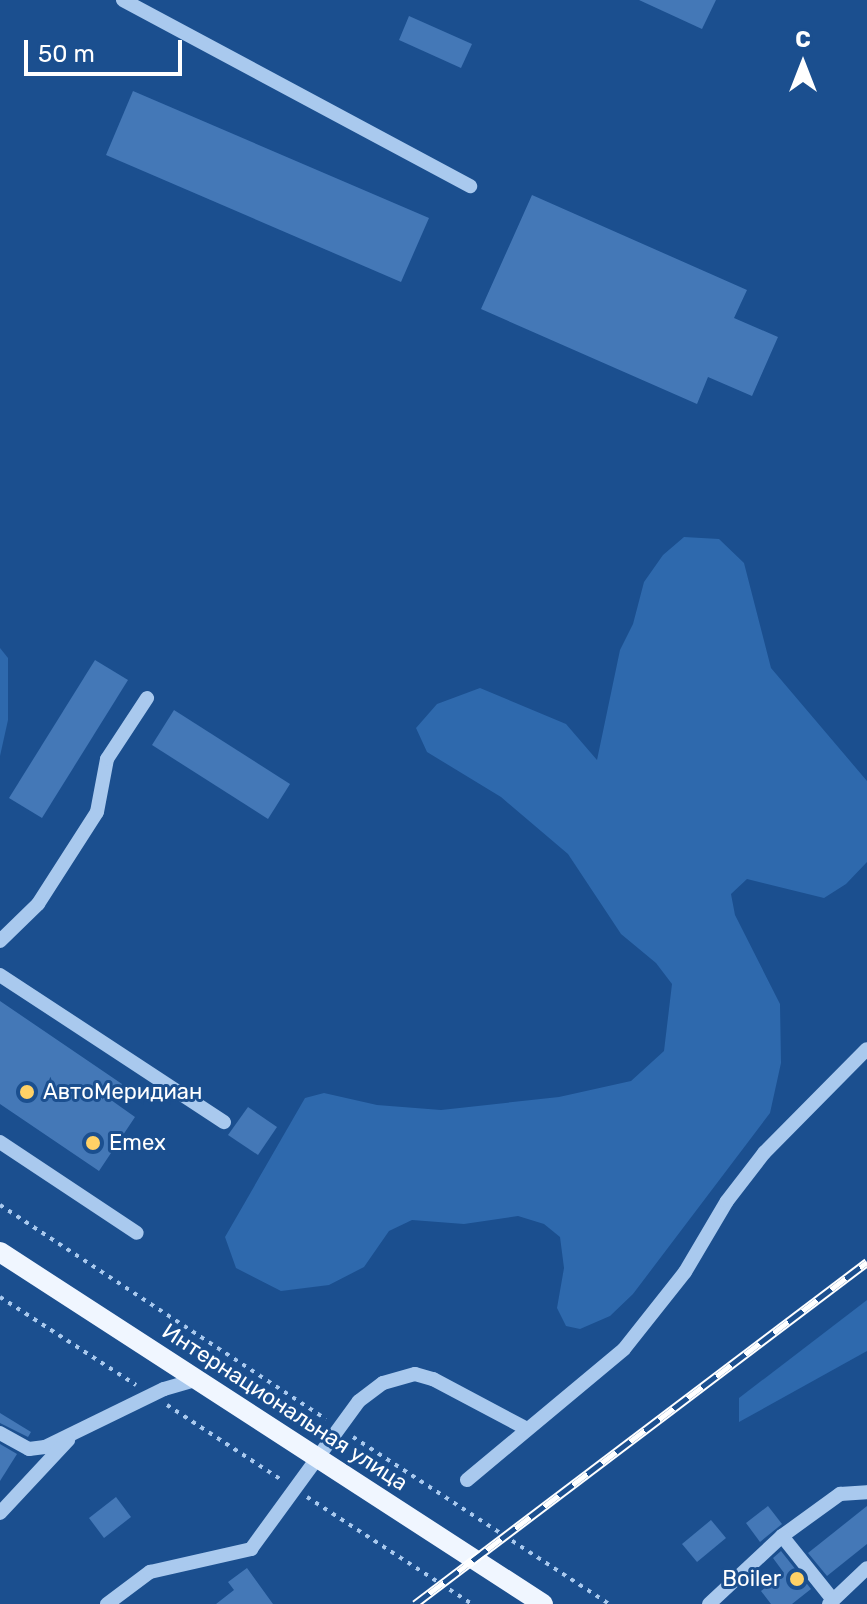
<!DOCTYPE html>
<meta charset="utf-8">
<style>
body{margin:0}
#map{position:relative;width:867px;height:1604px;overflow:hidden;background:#1b4f8f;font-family:Rubik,sans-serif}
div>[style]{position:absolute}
.green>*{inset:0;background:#2e69ad}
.building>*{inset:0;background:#4478b7}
.path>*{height:4px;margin-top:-2px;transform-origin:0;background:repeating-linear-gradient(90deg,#a9c9ee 0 4px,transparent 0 10px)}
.minor>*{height:14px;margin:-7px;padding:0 7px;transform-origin:7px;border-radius:7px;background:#a9c9ee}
.major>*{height:20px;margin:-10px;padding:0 10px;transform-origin:10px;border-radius:10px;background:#f0f6ff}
.rail>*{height:9px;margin-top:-4.5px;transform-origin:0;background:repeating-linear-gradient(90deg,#1b4f8f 0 18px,#fff 0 36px);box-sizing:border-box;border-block:2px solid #fff}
.dots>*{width:22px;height:22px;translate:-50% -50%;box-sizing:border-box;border:4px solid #1b4f8f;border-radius:50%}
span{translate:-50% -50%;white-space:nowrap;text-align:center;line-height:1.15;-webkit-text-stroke:6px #1b4f8f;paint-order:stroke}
.poi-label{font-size:22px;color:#fff}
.left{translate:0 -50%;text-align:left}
.right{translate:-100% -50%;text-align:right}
.street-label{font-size:22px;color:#fff}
.north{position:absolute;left:763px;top:24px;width:80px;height:80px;-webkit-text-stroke:6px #1b4f8f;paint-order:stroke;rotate:0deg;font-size:22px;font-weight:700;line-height:32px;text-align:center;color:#fff}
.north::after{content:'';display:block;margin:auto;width:28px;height:36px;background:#fff;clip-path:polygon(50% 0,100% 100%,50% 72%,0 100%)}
.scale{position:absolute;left:24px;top:40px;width:158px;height:36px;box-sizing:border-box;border:4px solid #fff;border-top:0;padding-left:10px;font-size:24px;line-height:28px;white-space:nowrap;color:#fff;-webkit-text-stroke:6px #1b4f8f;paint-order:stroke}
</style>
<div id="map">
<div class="green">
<i style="clip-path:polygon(684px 537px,719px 539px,744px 563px,771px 668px,867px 781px,867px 862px,846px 884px,824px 898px,747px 879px,731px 894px,735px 915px,780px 1004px,781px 1063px,770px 1113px,633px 1294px,610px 1316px,580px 1329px,566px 1326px,557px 1308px,564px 1268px,560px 1237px,544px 1224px,518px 1216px,464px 1224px,412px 1220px,389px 1231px,364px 1267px,329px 1285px,281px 1291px,236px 1268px,225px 1237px,305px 1098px,324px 1093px,377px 1105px,441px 1110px,559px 1097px,631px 1081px,664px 1051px,672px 984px,656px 963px,621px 934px,568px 854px,501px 797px,427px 752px,416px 728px,437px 704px,480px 688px,566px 724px,597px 760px,620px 650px,633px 624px,644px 582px,663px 555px)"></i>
<i style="clip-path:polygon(0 648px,8px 658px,8px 720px,0 756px)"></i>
<i style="clip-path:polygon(867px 1300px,867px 1351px,739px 1422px,739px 1398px)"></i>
</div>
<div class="building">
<i style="clip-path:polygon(639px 0,716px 0,702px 29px)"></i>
<i style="clip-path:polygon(409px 16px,472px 44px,461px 68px,399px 40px)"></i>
<i style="clip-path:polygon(133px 91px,429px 218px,401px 282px,106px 155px)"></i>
<i style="clip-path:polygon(532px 195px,747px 290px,734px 318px,778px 337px,752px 396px,708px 377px,697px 404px,481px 309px)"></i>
<i style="clip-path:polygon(95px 660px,128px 680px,42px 818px,9px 798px)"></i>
<i style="clip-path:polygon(174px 710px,290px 784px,268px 819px,152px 745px)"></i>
<i style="clip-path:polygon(0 1001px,122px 1084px,111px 1100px,135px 1117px,99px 1171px,0 1104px)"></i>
<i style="clip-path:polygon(248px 1107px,277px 1127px,258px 1155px,228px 1135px)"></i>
<i style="clip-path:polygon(0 1413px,31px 1432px,28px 1437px,0 1423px)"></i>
<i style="clip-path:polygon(0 1444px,17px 1454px,0 1481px)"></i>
<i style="clip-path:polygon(116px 1497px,131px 1517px,104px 1538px,89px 1518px)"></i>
<i style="clip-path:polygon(768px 1506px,782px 1524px,760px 1542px,746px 1523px)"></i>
<i style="clip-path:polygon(867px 1506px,867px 1544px,827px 1576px,808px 1553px)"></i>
<i style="clip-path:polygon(711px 1520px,726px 1538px,697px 1562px,682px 1544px)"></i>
<i style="clip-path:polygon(781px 1551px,811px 1589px,792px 1604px,771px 1604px,761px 1591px,784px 1573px,773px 1558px)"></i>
<i style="clip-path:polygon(247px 1568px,273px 1604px,216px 1604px,234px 1590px,228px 1582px)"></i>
</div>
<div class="path">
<i style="left:0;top:1205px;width:390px;rotate:33.3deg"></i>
<i style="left:0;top:1297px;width:162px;rotate:32.9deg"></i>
<i style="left:167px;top:1405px;width:139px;rotate:33.2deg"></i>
<i style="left:353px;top:1437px;width:306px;rotate:33.1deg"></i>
<i style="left:307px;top:1497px;width:197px;rotate:33deg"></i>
</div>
<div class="minor">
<i style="left:123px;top:0;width:394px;rotate:28.2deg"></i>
<i style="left:0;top:941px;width:53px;rotate:-44.2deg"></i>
<i style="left:38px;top:904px;width:109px;rotate:-57.3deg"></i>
<i style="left:97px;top:812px;width:54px;rotate:-79.3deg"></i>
<i style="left:107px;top:759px;width:73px;rotate:-56.7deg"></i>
<i style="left:0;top:975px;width:268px;rotate:33.3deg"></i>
<i style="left:0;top:1142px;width:164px;rotate:33.6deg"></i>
<i style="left:0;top:1433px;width:33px;rotate:29deg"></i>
<i style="left:29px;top:1449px;width:16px;rotate:-7deg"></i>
<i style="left:45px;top:1447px;width:132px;rotate:-26deg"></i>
<i style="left:164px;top:1389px;width:35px;rotate:-16deg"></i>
<i style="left:467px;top:1480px;width:204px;rotate:-39.8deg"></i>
<i style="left:624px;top:1349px;width:98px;rotate:-51.6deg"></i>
<i style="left:685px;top:1272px;width:82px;rotate:-59.4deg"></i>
<i style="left:727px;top:1201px;width:61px;rotate:-52.4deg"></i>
<i style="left:764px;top:1153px;width:146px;rotate:-45.3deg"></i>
<i style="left:0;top:1513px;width:100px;rotate:-47deg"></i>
<i style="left:782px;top:1536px;width:72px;rotate:-35.9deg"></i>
<i style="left:840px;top:1494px;width:27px;rotate:-4deg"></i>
<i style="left:107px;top:1604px;width:54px;rotate:-36.7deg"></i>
<i style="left:150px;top:1572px;width:104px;rotate:-12.8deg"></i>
<i style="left:251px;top:1549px;width:183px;rotate:-53.9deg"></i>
<i style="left:359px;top:1401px;width:30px;rotate:-37deg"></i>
<i style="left:383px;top:1383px;width:33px;rotate:-16deg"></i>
<i style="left:415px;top:1374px;width:19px;rotate:16deg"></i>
<i style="left:433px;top:1379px;width:106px;rotate:28deg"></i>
<i style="left:709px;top:1604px;width:100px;rotate:-43deg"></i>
<i style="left:782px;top:1536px;width:82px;rotate:51.4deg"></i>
<i style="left:829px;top:1604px;width:52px;rotate:-43.5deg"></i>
</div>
<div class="major">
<i style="left:0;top:1252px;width:647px;rotate:32.95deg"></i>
</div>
<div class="rail">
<i style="left:415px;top:1604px;width:567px;rotate:-37.11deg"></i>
</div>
<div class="dots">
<i style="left:27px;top:1092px;background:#ffd166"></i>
<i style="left:93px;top:1143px;background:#ffd166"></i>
<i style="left:797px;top:1579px;background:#ffd166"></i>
</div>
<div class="poi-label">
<span class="left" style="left:43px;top:1092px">АвтоМеридиан</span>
<span class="left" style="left:109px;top:1143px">Emex</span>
<span class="right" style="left:781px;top:1579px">Boiler</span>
</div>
<div class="street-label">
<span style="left:285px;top:1407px;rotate:33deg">Интернациональная улица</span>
</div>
<div class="north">С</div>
<div class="scale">50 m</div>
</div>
